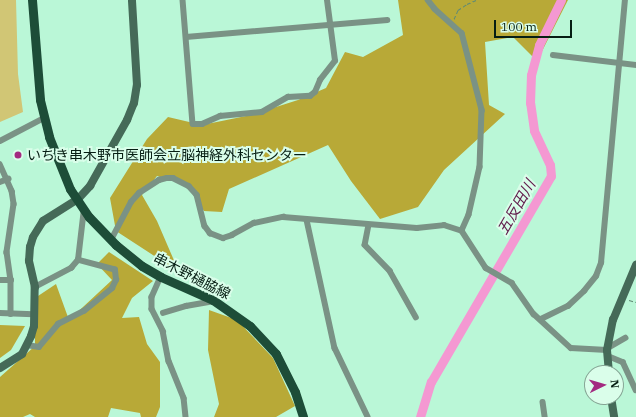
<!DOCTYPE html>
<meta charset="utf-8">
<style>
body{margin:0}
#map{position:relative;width:636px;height:417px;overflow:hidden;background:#baf7d7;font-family:"IBM Plex Serif","Noto Sans JP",serif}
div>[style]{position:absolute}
.green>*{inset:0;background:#d1c675}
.forest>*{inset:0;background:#b8a937}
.river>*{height:9px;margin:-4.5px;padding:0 4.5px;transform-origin:4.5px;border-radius:4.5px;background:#f498d2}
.path>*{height:1px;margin-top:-0.5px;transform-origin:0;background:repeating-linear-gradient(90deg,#5f8a74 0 4px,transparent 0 6px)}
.street>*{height:5.5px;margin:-2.75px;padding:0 2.75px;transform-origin:2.75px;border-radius:2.75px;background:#7a9285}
.secondary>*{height:8px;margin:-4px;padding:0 4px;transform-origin:4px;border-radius:4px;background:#456a58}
.primary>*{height:9px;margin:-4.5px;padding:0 4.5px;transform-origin:4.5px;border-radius:4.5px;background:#1d4d38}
.dots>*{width:11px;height:11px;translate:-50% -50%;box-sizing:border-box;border:2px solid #dafeea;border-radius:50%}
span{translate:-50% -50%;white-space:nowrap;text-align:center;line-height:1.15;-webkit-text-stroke:4px #dafeea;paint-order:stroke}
.poi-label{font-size:14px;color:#061e13}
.left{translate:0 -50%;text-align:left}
.street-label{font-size:14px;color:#061e13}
.water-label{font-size:15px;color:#611a4b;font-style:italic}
.north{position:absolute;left:584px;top:365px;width:40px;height:40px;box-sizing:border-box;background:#dafeea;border:1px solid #85a494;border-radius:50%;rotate:85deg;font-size:11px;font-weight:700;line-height:16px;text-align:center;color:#061e13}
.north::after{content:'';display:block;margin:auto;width:14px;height:18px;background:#a32a80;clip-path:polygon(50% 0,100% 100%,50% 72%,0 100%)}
.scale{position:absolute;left:494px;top:20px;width:78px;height:18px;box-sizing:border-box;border:2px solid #061e13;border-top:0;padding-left:5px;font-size:12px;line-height:14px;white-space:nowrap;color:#061e13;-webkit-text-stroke:3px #dafeea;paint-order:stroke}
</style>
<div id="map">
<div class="green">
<i style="clip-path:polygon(0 0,16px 0,18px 74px,23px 112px,0 122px)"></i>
</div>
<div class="forest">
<i style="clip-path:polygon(398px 0,568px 0,537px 61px,513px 37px,485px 42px,489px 105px,505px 114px,444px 170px,418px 207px,380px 219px,351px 181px,328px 145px,229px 189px,222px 212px,204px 211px,187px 185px,157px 176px,142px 195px,157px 221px,179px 272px,116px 231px,110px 198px,147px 139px,168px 117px,202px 125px,251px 115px,298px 100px,326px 88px,345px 52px,363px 57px,403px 35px)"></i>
<i style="clip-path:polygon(109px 252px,153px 281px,132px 298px,122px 318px,139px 317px,147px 344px,160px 362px,160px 407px,156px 417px,141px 417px,140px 413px,111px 408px,108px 417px,35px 417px,30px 414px,23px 417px,0 417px,0 377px,35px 346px,35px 298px,56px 284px,69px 320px,112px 280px,97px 264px)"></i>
<i style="clip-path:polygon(209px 310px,237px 320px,273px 358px,295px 406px,276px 417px,214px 417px,219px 404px,208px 350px)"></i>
<i style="clip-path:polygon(0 325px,25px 326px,11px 350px,0 358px)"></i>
</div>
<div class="river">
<i style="left:420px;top:417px;width:37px;rotate:-73deg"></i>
<i style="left:431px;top:382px;width:238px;rotate:-59.8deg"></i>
<i style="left:551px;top:176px;width:11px;rotate:-95deg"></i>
<i style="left:550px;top:165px;width:38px;rotate:-115deg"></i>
<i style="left:534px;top:130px;width:27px;rotate:-98deg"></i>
<i style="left:530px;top:103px;width:28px;rotate:-88deg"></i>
<i style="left:531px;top:75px;width:31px;rotate:-75deg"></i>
<i style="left:539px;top:45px;width:50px;rotate:-63.9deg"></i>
</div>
<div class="path">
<i style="left:454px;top:19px;width:10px;rotate:-66deg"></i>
<i style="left:458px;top:10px;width:11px;rotate:-34deg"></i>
<i style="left:467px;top:4px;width:10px;rotate:-24deg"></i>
<i style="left:629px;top:300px;width:7px;rotate:16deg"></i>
</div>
<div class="street">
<i style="left:183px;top:0;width:124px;rotate:85.4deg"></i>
<i style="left:193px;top:124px;width:9px"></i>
<i style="left:202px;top:124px;width:20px;rotate:-24deg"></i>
<i style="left:220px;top:116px;width:42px;rotate:-5.4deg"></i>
<i style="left:262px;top:112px;width:30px;rotate:-30deg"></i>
<i style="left:288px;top:97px;width:22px;rotate:-3deg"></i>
<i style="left:310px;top:96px;width:6px;rotate:-39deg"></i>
<i style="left:315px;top:92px;width:13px;rotate:-67deg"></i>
<i style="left:320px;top:80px;width:24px;rotate:-52deg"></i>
<i style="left:335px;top:61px;width:62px;rotate:-97.5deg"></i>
<i style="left:428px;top:0;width:11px;rotate:52deg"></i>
<i style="left:435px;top:9px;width:36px;rotate:42deg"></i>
<i style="left:462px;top:33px;width:80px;rotate:75.4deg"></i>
<i style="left:482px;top:110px;width:57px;rotate:92deg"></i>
<i style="left:480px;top:167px;width:49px;rotate:102.9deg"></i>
<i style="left:469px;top:215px;width:17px;rotate:114deg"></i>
<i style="left:186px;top:37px;width:202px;rotate:-4.8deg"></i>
<i style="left:553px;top:55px;width:84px;rotate:6.9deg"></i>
<i style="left:0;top:141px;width:50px;rotate:-27.6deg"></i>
<i style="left:0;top:164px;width:30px;rotate:66deg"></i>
<i style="left:12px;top:191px;width:13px;rotate:81deg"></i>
<i style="left:14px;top:204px;width:49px;rotate:98.3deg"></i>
<i style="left:7px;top:252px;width:28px;rotate:82deg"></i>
<i style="left:11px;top:280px;width:34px;rotate:90deg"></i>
<i style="left:0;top:182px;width:9px;rotate:-21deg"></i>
<i style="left:307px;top:220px;width:131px;rotate:77.7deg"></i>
<i style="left:335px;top:348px;width:76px;rotate:64.4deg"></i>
<i style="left:369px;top:225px;width:20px;rotate:101deg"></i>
<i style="left:365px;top:245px;width:36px;rotate:46deg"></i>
<i style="left:390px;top:271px;width:53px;rotate:60.5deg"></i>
<i style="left:111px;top:240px;width:43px;rotate:-62.2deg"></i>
<i style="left:131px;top:202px;width:12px;rotate:-48deg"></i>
<i style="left:139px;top:193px;width:24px;rotate:-33deg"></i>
<i style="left:159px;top:180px;width:8px;rotate:-14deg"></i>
<i style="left:167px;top:178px;width:6px"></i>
<i style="left:173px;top:178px;width:18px;rotate:27deg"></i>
<i style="left:189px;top:186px;width:12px;rotate:48deg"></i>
<i style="left:197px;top:195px;width:32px;rotate:76deg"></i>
<i style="left:205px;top:226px;width:9px;rotate:54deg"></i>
<i style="left:210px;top:233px;width:14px;rotate:21deg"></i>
<i style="left:223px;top:238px;width:9px;rotate:-18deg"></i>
<i style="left:232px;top:235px;width:25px;rotate:-29deg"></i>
<i style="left:254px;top:223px;width:30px;rotate:-12deg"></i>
<i style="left:283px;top:217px;width:134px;rotate:4.7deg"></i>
<i style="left:417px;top:228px;width:27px;rotate:-6deg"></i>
<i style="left:444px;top:225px;width:19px;rotate:18deg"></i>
<i style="left:462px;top:231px;width:44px;rotate:57deg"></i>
<i style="left:486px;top:268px;width:30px;rotate:30deg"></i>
<i style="left:512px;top:283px;width:38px;rotate:55deg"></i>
<i style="left:534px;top:314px;width:50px;rotate:42.6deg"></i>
<i style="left:571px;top:348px;width:36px;rotate:3deg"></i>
<i style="left:161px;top:277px;width:22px;rotate:114deg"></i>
<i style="left:152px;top:297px;width:12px;rotate:90deg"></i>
<i style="left:152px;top:309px;width:25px;rotate:63deg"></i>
<i style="left:163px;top:331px;width:31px;rotate:79deg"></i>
<i style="left:169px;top:361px;width:40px;rotate:68deg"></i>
<i style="left:184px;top:398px;width:19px;rotate:84deg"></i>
<i style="left:0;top:280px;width:11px"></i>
<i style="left:35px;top:287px;width:41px;rotate:-27.8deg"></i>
<i style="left:71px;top:268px;width:11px;rotate:-49deg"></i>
<i style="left:78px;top:260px;width:51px;rotate:-83.3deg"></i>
<i style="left:0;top:313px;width:33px;rotate:2deg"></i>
<i style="left:163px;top:313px;width:24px;rotate:-17deg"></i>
<i style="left:186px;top:306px;width:27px;rotate:-10deg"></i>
<i style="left:541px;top:319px;width:30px;rotate:-26deg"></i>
<i style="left:568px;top:306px;width:22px;rotate:-43deg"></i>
<i style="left:584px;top:291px;width:19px;rotate:-51deg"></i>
<i style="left:596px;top:276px;width:14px;rotate:-69deg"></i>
<i style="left:601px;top:263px;width:264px;rotate:-84.8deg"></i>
<i style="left:27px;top:345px;width:12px;rotate:9deg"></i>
<i style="left:39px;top:347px;width:30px;rotate:-50deg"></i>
<i style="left:58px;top:324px;width:29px;rotate:-27deg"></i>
<i style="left:84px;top:311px;width:36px;rotate:-39deg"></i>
<i style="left:112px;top:288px;width:9px;rotate:-63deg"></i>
<i style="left:116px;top:280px;width:10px;rotate:-96deg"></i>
<i style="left:115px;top:270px;width:38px;rotate:-165deg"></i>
<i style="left:608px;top:348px;width:20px;rotate:-30deg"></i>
<i style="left:608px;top:356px;width:16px;rotate:22deg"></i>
<i style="left:623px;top:362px;width:31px;rotate:65deg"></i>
<i style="left:543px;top:402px;width:15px;rotate:82deg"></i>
</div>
<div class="secondary">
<i style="left:0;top:368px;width:26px;rotate:-32deg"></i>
<i style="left:22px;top:354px;width:20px;rotate:-63deg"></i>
<i style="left:31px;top:336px;width:10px;rotate:-73deg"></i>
<i style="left:34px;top:326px;width:39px;rotate:-89deg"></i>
<i style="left:35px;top:287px;width:27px;rotate:-103deg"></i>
<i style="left:29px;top:261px;width:14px;rotate:-86deg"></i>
<i style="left:30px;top:247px;width:10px;rotate:-73deg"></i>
<i style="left:33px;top:237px;width:19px;rotate:-58deg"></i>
<i style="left:43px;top:221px;width:41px;rotate:-32.2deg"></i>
<i style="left:78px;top:199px;width:18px;rotate:-47deg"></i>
<i style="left:90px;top:186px;width:76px;rotate:-60.7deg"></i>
<i style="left:127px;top:120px;width:18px;rotate:-68deg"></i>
<i style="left:134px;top:103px;width:18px;rotate:-81deg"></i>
<i style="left:137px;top:85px;width:85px;rotate:-93.4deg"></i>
<i style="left:609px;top:373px;width:23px;rotate:-95deg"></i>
<i style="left:607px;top:350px;width:31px;rotate:-79deg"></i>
<i style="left:613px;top:320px;width:60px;rotate:-67.3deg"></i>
<i style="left:611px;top:397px;width:20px;rotate:81deg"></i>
</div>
<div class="primary">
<i style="left:32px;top:0;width:100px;rotate:85.4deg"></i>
<i style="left:40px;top:100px;width:38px;rotate:76deg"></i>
<i style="left:49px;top:137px;width:56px;rotate:68deg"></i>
<i style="left:70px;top:189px;width:34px;rotate:56deg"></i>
<i style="left:89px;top:217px;width:39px;rotate:46deg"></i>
<i style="left:116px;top:245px;width:33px;rotate:39deg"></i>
<i style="left:142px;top:266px;width:22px;rotate:30deg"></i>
<i style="left:161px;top:277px;width:57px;rotate:23.9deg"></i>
<i style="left:213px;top:300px;width:45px;rotate:35.1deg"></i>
<i style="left:250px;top:326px;width:38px;rotate:47deg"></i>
<i style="left:276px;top:354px;width:42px;rotate:63.4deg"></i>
<i style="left:295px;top:392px;width:26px;rotate:72deg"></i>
</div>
<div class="dots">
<i style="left:18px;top:155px;background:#a32a80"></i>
</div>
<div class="poi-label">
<span class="left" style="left:27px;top:155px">いちき串木野市医師会立脳神経外科センター</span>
</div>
<div class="street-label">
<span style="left:192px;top:276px;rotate:27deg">串木野樋脇線</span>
</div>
<div class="water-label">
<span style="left:516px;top:207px;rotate:-60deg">五反田川</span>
</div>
<div class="north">N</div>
<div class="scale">100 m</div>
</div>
